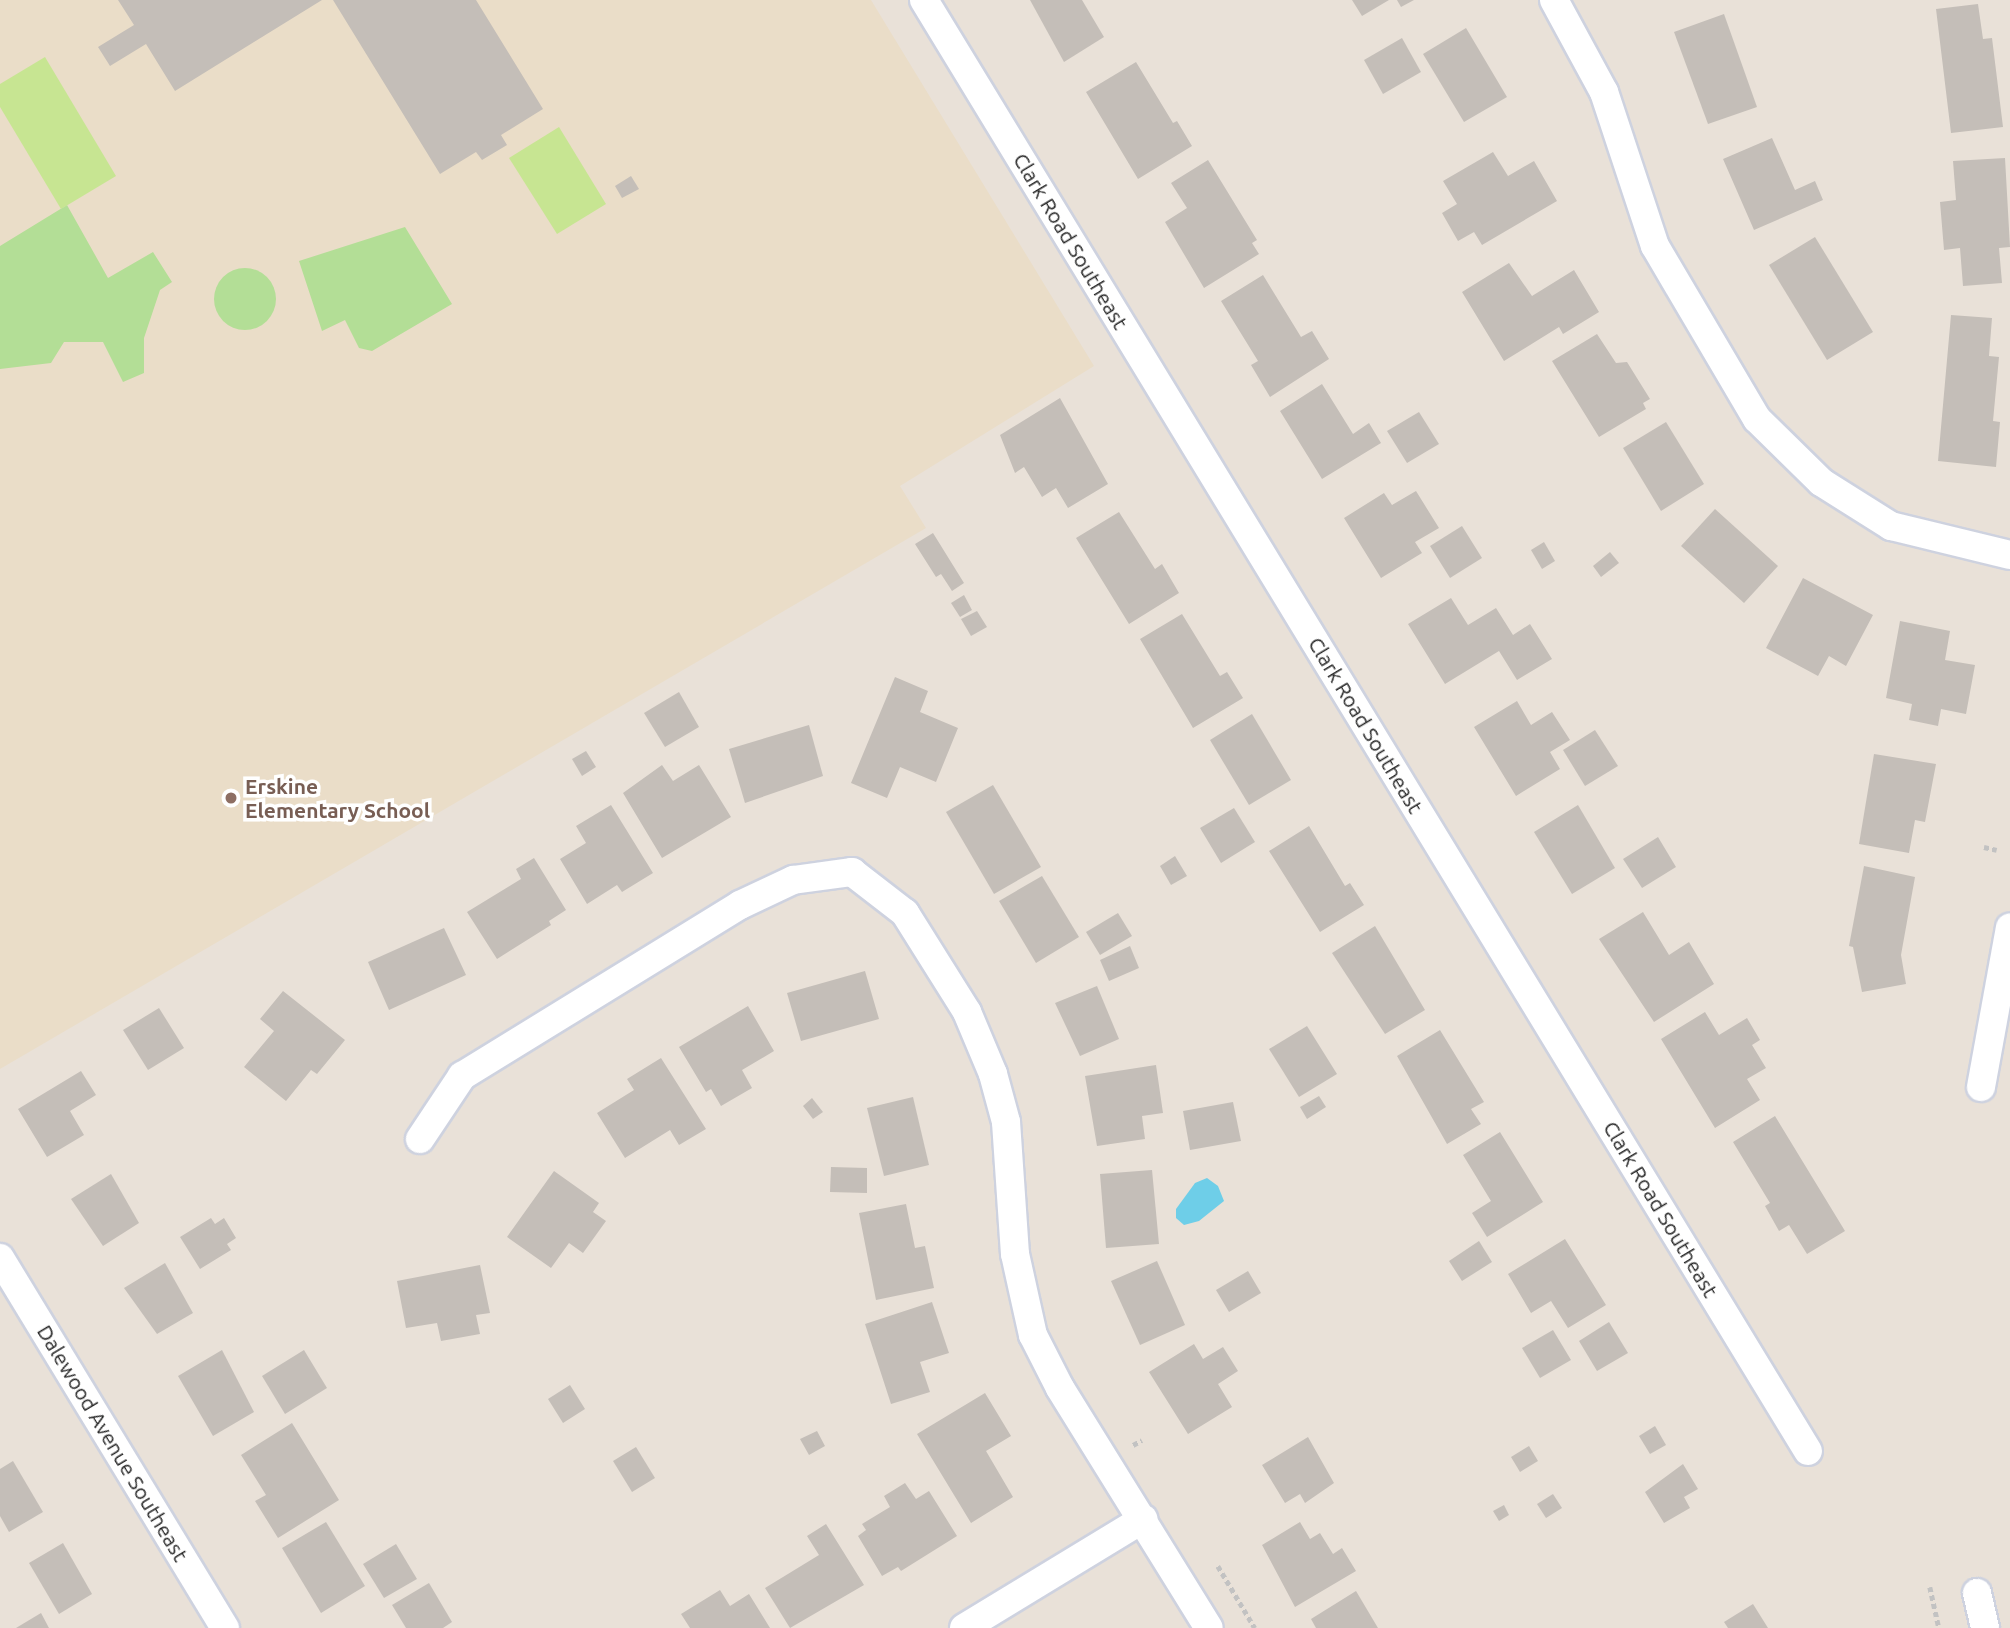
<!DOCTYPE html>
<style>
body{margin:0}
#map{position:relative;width:2010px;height:1628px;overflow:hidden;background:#e9e1d8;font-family:Ubuntu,sans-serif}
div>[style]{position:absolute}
.education>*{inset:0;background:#eaddc8}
.green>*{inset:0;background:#b3de96}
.round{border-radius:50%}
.pitch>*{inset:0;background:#c7e592}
.water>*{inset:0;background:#6ecee8}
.building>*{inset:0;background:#c4beb8}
.path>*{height:4.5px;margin-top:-2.25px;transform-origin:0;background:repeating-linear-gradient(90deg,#c2c2c2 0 5px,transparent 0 8.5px)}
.roads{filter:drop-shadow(2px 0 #ced2df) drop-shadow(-2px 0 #ced2df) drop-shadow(0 2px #ced2df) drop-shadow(0 -2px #ced2df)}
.minor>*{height:28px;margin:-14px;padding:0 14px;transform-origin:14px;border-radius:14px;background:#fff}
.dots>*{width:19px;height:19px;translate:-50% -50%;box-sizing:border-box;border:4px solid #fff;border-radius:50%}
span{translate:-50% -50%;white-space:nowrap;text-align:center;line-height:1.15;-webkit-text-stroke:7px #fff;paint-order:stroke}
.street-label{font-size:21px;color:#262626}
.education-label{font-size:21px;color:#785e54;font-weight:700}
.left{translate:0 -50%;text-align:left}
</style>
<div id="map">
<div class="education">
<i style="clip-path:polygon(0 0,871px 0,1094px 366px,900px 486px,926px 528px,0 1069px)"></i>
</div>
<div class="green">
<i style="clip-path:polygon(67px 205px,108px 278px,153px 252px,172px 282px,160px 290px,144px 338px,144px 373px,123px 382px,103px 342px,64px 342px,51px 363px,0 369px,0 246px)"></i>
<i style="clip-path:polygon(405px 227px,452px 304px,372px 351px,359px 348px,345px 320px,322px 331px,299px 261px)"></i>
<i class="round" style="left:214px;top:268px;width:62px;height:62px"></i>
</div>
<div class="pitch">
<i style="clip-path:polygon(45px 57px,116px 176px,61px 209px,0 107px,0 84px)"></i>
<i style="clip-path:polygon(559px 127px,606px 204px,557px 234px,509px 158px)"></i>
</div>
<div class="water">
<i style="clip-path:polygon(1207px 1178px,1218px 1186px,1224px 1201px,1199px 1221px,1184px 1225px,1176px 1218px,1176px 1209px,1195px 1183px)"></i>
</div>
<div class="building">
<i style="clip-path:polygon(118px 0,322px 0,175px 91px,146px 44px,110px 66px,98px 47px,134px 25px)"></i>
<i style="clip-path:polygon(333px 0,476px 0,543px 109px,501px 135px,507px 145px,482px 160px,476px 152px,440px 174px)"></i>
<i style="clip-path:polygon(1030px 0,1082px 0,1104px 37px,1064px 62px)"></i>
<i style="clip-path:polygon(1352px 0,1389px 0,1362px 16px)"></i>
<i style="clip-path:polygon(1397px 0,1414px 0,1401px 7px)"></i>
<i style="clip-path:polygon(1978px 4px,1983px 39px,1992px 38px,2003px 127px,1951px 133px,1936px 9px)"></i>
<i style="clip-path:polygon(1724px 14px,1757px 107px,1708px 124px,1674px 32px)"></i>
<i style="clip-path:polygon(1466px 28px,1507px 97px,1464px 122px,1423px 54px)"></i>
<i style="clip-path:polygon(1402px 38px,1421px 72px,1383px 94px,1364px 60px)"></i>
<i style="clip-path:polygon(1136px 62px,1173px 123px,1177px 121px,1192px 146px,1138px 179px,1086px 92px)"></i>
<i style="clip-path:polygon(1772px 138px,1795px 190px,1815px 181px,1823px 200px,1754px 230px,1723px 159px)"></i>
<i style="clip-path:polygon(1493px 152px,1508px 176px,1534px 161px,1557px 201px,1482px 245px,1474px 232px,1458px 241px,1442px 213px,1457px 204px,1443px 181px)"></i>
<i style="clip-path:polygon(2005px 158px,2010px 247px,1999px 248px,2002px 283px,1963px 286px,1960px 248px,1944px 250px,1940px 202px,1956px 200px,1953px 161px)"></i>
<i style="clip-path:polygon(1208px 160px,1257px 240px,1252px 243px,1259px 254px,1204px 288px,1165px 222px,1187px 208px,1171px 183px)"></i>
<i style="clip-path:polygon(631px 176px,639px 189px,622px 198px,615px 186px)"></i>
<i style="clip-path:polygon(1815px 237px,1873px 332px,1827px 360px,1769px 265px)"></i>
<i style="clip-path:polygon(1509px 263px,1532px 296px,1574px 270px,1599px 312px,1563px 334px,1559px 327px,1504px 361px,1462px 292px)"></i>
<i style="clip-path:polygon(1263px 275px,1301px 337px,1312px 331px,1329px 359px,1270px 397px,1251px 365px,1258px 361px,1221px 301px)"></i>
<i style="clip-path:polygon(1951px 315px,1992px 318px,1989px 356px,1999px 357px,1993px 421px,2000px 422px,1996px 467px,1938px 461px)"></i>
<i style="clip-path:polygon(1597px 334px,1616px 363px,1627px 362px,1650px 399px,1643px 403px,1646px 409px,1599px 437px,1552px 361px)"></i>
<i style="clip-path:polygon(1322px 384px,1353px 434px,1369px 423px,1381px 443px,1322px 479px,1280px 411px)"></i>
<i style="clip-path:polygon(1060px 398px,1108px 484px,1068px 508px,1056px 488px,1042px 497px,1024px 467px,1015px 473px,1000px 435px)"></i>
<i style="clip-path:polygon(1419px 412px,1439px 444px,1407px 463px,1387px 431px)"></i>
<i style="clip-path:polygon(1666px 422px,1704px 484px,1661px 511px,1623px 448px)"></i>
<i style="clip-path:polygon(1416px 491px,1439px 528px,1415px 542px,1422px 553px,1381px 578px,1344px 518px,1384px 493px,1392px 505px)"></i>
<i style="clip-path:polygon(1715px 509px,1778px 566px,1744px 603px,1681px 546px)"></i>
<i style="clip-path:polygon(1119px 512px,1155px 569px,1162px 564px,1179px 593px,1129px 624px,1076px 538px)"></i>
<i style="clip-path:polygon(1462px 526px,1482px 558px,1450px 578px,1430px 546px)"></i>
<i style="clip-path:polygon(933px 533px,964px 583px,952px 591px,941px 574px,936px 577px,915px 544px)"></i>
<i style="clip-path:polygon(1544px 542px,1555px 561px,1542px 569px,1531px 550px)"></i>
<i style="clip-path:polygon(1610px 552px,1619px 563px,1601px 577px,1593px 566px)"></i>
<i style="clip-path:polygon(1803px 578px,1873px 615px,1846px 666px,1829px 656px,1818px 676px,1766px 648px)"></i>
<i style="clip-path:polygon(964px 595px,972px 610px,960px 617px,951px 603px)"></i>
<i style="clip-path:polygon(1451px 598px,1468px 625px,1496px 608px,1513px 635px,1530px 624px,1552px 659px,1517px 680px,1499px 651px,1445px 684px,1408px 624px)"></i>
<i style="clip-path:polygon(977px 611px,987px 627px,971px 636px,961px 619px)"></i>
<i style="clip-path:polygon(1182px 614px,1220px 676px,1227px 672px,1243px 698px,1193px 728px,1140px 639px)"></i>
<i style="clip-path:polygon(1900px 621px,1950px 631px,1945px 660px,1975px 665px,1966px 714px,1941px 709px,1938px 726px,1909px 720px,1912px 704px,1886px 698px)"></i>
<i style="clip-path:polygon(895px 677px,928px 691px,920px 712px,958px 728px,936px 782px,900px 767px,887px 798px,851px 783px)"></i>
<i style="clip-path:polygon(679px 692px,699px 727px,665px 747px,644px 713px)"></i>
<i style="clip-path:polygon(1517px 701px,1531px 725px,1552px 712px,1570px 740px,1550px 752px,1560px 769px,1516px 796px,1474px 727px)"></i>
<i style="clip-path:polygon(1252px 714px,1291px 780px,1249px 805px,1210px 740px)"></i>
<i style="clip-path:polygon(809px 725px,823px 776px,745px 803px,729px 749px)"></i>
<i style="clip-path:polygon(1595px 730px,1618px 766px,1585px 786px,1563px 750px)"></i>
<i style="clip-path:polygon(586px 751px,596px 767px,582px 776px,572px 759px)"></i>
<i style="clip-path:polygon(1874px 754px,1936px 764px,1925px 822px,1915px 820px,1909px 853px,1859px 844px)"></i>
<i style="clip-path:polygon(662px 765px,673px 781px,699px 765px,731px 817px,662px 858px,623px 793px)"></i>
<i style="clip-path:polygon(993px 785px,1041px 867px,994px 894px,946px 812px)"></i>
<i style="clip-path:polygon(611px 805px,653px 873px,622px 892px,617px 885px,587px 904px,560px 859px,586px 843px,576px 826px)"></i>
<i style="clip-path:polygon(1578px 805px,1615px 868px,1572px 894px,1534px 832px)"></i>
<i style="clip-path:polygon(1234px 808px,1255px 842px,1221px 863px,1200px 828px)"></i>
<i style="clip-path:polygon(1309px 826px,1345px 886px,1350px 883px,1364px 905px,1320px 932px,1269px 851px)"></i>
<i style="clip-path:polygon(1658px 837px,1676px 867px,1642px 888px,1623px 859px)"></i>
<i style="clip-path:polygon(1175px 856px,1187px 876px,1171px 885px,1160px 866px)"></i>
<i style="clip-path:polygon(534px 858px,566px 910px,549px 921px,551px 925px,497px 959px,467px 912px,521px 879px,516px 869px)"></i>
<i style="clip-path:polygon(1864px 866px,1915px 877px,1901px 955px,1906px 984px,1862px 992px,1853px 947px,1849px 946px)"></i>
<i style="clip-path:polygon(1042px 876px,1079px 937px,1036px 963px,999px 901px)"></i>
<i style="clip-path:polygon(1643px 912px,1669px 955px,1689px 942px,1714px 984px,1654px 1022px,1599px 939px)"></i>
<i style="clip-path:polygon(1118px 913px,1132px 936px,1100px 955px,1086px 932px)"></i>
<i style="clip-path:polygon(1375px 926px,1425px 1010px,1385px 1034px,1332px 953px)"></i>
<i style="clip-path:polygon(444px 928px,466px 975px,389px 1010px,368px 962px)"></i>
<i style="clip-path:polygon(1130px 946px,1139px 968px,1109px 981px,1100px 960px)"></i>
<i style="clip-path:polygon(865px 971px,879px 1019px,801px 1041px,787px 993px)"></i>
<i style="clip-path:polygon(1097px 986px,1119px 1039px,1080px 1056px,1055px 1003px)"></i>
<i style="clip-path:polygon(283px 991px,345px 1040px,317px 1074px,311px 1070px,286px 1101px,244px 1067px,274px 1031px,260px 1019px)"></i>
<i style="clip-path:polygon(748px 1006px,774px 1051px,742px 1070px,752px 1088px,721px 1106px,711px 1089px,706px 1092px,679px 1047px)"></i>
<i style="clip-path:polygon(159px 1008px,184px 1048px,148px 1070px,123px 1030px)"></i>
<i style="clip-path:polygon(1705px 1012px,1719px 1035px,1747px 1018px,1760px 1040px,1752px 1045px,1766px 1068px,1747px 1079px,1760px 1100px,1715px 1128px,1661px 1039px)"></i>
<i style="clip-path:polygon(1307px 1026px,1337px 1074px,1299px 1097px,1269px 1049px)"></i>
<i style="clip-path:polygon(1440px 1030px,1484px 1102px,1471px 1109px,1481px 1124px,1447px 1144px,1397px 1056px)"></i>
<i style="clip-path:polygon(661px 1058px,706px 1129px,679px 1145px,670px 1130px,625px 1158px,597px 1113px,634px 1090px,627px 1079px)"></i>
<i style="clip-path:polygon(1156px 1065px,1163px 1113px,1142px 1116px,1145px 1139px,1097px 1146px,1085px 1076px)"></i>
<i style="clip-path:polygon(81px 1071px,96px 1095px,70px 1111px,84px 1135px,47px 1157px,18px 1109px)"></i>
<i style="clip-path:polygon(1319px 1096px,1326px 1107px,1307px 1119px,1300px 1107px)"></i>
<i style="clip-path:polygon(913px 1097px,929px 1165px,884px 1176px,867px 1108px)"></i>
<i style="clip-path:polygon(812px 1098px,823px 1112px,813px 1119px,803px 1106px)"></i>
<i style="clip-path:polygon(1233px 1102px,1241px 1141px,1190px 1150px,1183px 1111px)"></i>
<i style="clip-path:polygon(1775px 1116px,1845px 1231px,1807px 1254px,1789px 1225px,1779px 1231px,1765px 1206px,1770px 1203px,1733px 1142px)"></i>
<i style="clip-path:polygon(1500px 1132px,1543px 1202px,1487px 1237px,1472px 1213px,1491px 1201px,1463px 1155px)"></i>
<i style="clip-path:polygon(831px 1167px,867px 1168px,867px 1193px,830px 1192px)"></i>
<i style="clip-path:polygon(1152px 1170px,1159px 1244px,1106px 1248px,1100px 1174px)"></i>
<i style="clip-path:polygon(554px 1171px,599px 1203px,593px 1212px,606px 1221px,583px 1253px,569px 1243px,551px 1268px,507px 1237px)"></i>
<i style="clip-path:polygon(111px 1174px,139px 1223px,103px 1246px,71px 1199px)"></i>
<i style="clip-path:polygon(906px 1204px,915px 1248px,925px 1246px,934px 1288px,876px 1300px,859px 1213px)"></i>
<i style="clip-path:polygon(211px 1218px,215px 1224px,224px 1218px,236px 1238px,227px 1244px,231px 1250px,200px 1269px,180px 1237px)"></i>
<i style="clip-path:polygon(1565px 1239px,1606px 1305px,1568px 1328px,1551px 1301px,1531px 1313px,1508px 1274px)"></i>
<i style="clip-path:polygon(1479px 1241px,1492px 1262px,1462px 1281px,1449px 1261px)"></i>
<i style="clip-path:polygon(1157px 1261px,1185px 1325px,1140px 1345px,1111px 1281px)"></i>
<i style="clip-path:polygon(165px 1263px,193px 1313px,157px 1334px,124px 1288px)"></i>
<i style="clip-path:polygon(480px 1265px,490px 1313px,476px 1315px,480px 1334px,441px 1341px,437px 1323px,406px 1328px,397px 1281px)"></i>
<i style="clip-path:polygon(1248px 1271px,1261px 1293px,1229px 1312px,1216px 1290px)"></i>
<i style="clip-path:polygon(932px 1302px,949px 1353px,920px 1362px,930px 1392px,891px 1404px,865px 1324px)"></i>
<i style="clip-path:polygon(1609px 1322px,1628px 1353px,1597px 1371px,1579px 1341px)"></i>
<i style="clip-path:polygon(1553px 1330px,1571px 1360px,1540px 1378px,1522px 1348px)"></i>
<i style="clip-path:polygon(1194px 1344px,1203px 1359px,1223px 1347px,1238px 1371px,1218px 1384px,1232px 1407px,1188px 1434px,1149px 1372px)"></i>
<i style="clip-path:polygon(222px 1350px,254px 1412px,213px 1436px,178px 1376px)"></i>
<i style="clip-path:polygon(304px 1350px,327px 1388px,285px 1414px,262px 1376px)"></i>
<i style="clip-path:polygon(570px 1385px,585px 1409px,563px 1423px,548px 1399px)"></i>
<i style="clip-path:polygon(985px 1393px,1011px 1436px,986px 1451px,1013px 1497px,971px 1523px,917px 1434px)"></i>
<i style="clip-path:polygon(292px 1423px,339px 1500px,278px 1538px,255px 1501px,266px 1495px,241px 1455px)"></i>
<i style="clip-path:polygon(1655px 1426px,1666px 1445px,1650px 1454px,1639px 1436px)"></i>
<i style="clip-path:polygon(817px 1431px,825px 1446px,809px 1455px,800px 1439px)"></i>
<i style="clip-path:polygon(1308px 1437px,1334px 1483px,1305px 1503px,1300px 1494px,1285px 1503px,1262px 1465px)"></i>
<i style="clip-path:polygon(1529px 1446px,1538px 1461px,1520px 1472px,1511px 1457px)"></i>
<i style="clip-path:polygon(636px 1447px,655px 1478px,632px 1492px,613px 1461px)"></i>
<i style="clip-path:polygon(13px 1461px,43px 1512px,9px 1532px,0 1516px,0 1469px)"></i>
<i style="clip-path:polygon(1683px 1464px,1698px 1489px,1684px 1497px,1690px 1508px,1664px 1523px,1645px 1492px)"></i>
<i style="clip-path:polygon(905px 1483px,916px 1499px,929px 1491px,957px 1536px,901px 1571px,898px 1567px,882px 1576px,858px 1536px,866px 1530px,862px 1524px,890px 1507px,884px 1496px)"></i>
<i style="clip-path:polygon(1553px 1494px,1562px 1508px,1546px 1518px,1537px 1504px)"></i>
<i style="clip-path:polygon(1504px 1505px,1509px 1515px,1499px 1521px,1493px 1511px)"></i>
<i style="clip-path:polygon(326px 1522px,365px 1586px,321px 1613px,282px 1548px)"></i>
<i style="clip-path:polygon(1300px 1522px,1310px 1539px,1320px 1533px,1333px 1554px,1342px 1548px,1356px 1571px,1295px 1607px,1262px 1545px)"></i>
<i style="clip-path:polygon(826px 1524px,864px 1585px,790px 1628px,765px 1588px,819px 1555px,807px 1536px)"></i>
<i style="clip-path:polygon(63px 1543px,92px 1594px,59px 1614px,29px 1563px)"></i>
<i style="clip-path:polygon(396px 1544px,417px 1579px,384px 1598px,363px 1564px)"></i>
<i style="clip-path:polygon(429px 1583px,452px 1622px,443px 1628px,406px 1628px,392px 1605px)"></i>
<i style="clip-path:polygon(720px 1590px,730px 1606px,749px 1594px,770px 1628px,690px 1628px,681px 1614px)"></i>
<i style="clip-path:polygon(1356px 1591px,1378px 1628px,1316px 1628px,1311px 1619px)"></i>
<i style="clip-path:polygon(1753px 1604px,1768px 1628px,1728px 1628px,1724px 1622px)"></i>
<i style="clip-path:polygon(41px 1613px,49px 1628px,16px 1628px)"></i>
</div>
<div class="path">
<i style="left:1984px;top:847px;width:13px;rotate:13deg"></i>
<i style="left:1133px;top:1445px;width:10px;rotate:-29deg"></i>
<i style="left:1218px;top:1566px;width:72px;rotate:59.2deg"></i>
<i style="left:1930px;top:1587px;width:42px;rotate:77.6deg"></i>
</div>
<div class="roads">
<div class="minor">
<i style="left:924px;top:0;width:1699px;rotate:58.65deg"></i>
<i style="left:1554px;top:0;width:105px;rotate:61.5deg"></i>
<i style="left:1604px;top:92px;width:162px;rotate:71.7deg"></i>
<i style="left:1655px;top:246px;width:201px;rotate:59.5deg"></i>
<i style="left:1757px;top:419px;width:90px;rotate:44.5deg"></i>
<i style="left:1821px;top:482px;width:83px;rotate:32.2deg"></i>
<i style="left:1891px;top:526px;width:122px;rotate:13.7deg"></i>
<i style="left:1981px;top:1087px;width:162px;rotate:-79.7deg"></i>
<i style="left:420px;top:1139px;width:76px;rotate:-56.3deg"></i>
<i style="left:462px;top:1076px;width:326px;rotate:-31.6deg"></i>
<i style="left:740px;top:905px;width:59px;rotate:-25.3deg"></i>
<i style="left:793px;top:880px;width:60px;rotate:-7.7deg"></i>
<i style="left:852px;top:872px;width:67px;rotate:37.7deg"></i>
<i style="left:905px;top:913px;width:117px;rotate:57.9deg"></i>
<i style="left:967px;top:1012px;width:67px;rotate:67.2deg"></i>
<i style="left:993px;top:1074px;width:50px;rotate:74.8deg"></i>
<i style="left:1006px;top:1122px;width:132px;rotate:86.1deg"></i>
<i style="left:1015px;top:1254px;width:83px;rotate:77.5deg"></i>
<i style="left:1033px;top:1335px;width:59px;rotate:63deg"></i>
<i style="left:1060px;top:1388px;width:282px;rotate:58.2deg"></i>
<i style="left:0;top:1258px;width:433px;rotate:58.7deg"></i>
<i style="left:1977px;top:1593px;width:36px;rotate:77deg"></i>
<i style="left:964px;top:1628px;width:210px;rotate:-31.3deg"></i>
</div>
</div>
<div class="dots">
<i style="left:231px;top:798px;background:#8d6e63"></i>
</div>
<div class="street-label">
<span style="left:1071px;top:241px;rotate:59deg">Clark Road Southeast</span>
<span style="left:1366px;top:725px;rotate:59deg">Clark Road Southeast</span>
<span style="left:1661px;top:1209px;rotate:59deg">Clark Road Southeast</span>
<span style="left:113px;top:1443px;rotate:59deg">Dalewood Avenue Southeast</span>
</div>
<div class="education-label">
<span class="left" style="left:245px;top:798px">Erskine<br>Elementary School</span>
</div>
</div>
